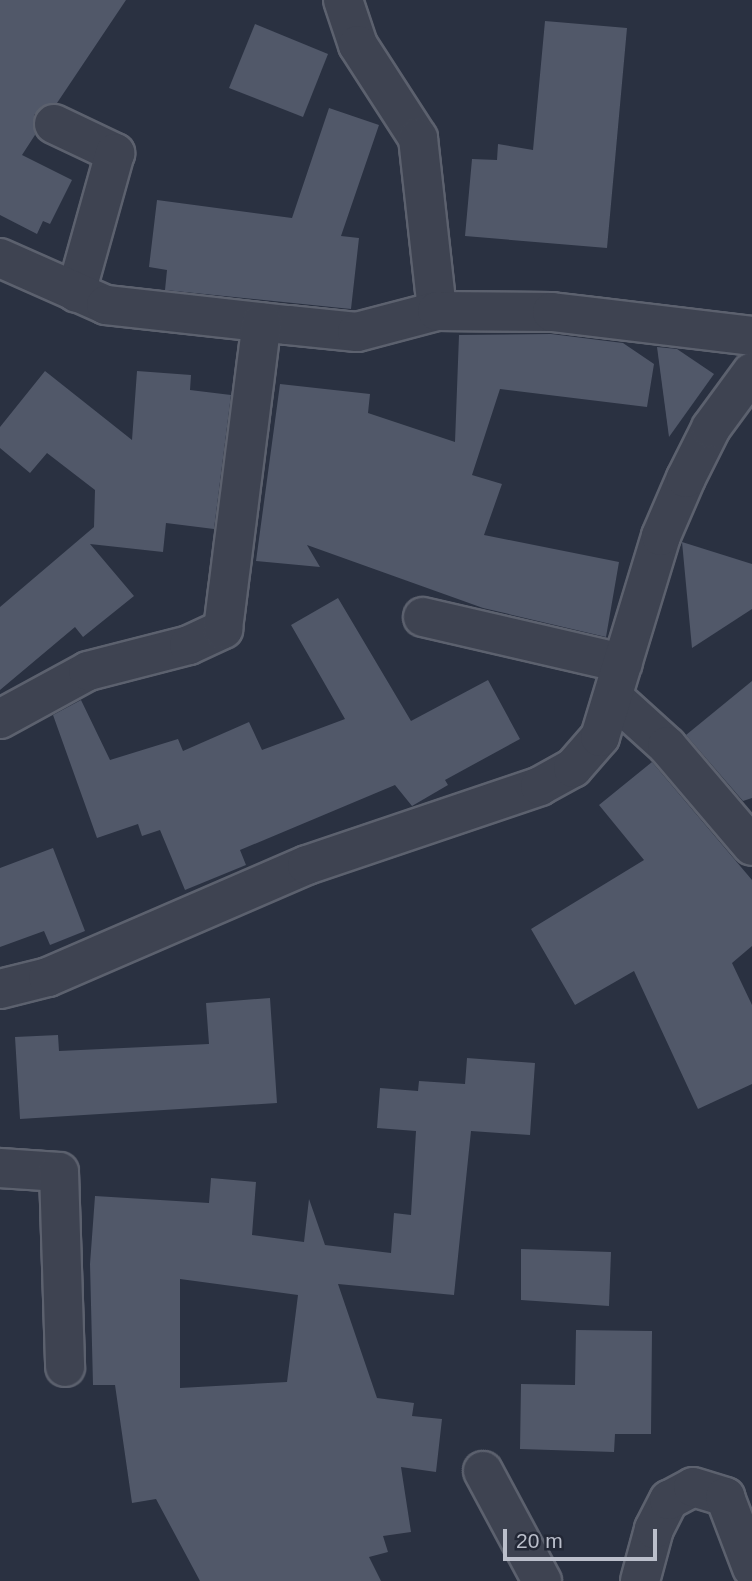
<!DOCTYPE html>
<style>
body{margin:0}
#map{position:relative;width:752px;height:1581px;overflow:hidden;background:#2a3141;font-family:Helvetica,sans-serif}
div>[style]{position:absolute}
.building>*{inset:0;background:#515869}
.roads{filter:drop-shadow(2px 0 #5c616e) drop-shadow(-2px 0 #5c616e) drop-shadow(0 2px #5c616e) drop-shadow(0 -2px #5c616e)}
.minor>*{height:38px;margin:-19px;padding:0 19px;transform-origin:19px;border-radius:19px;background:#3e4351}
span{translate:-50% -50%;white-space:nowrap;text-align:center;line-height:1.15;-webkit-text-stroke:5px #232836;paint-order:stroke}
.scale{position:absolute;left:503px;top:1529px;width:154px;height:32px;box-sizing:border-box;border:4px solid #bbbfcb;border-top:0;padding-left:9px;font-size:21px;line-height:24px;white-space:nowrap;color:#bbbfcb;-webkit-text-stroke:5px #232836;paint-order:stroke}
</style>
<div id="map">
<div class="building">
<i style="clip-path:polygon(0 0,126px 0,57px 103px,42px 106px,34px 115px,35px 135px,22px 155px,72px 180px,50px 224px,43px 221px,37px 234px,0 215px)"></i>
<i style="clip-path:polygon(545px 21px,627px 28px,607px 248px,465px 236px,472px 159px,497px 160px,498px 144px,533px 150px)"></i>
<i style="clip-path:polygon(255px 24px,328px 54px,303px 117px,229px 88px)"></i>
<i style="clip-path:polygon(329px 108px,379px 125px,341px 236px,359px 238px,351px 309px,165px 290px,167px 270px,149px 267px,157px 200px,292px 218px)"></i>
<i style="clip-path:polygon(551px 334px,623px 343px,654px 364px,647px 407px,500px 389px,472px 475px,502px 484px,484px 535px,619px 562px,606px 637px,483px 608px,307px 545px,320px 567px,256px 561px,280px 384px,370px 394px,368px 413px,455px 442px,459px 335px)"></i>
<i style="clip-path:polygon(657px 347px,677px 349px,714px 374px,669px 437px)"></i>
<i style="clip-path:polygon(45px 371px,132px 440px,137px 371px,191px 375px,190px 390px,231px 395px,214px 529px,166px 523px,163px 552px,90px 544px,134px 596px,83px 637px,75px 627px,0 690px,0 607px,94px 527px,95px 490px,47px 453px,30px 473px,0 448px,0 427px)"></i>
<i style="clip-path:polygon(682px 542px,752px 564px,752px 609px,692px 648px)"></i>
<i style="clip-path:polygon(338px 598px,411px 721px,488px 680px,520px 739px,445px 780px,448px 785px,412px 806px,395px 785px,240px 850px,246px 865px,185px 890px,160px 830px,142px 836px,138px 824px,97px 838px,53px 715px,81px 700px,110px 760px,178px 739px,183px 751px,249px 722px,262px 750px,345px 719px,291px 625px)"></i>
<i style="clip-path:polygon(752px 681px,752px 798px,743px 801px,686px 735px)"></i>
<i style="clip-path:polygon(652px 762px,752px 880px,752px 946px,732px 963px,752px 1005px,752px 1084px,698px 1109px,634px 971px,575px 1005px,531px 929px,644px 860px,599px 805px)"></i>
<i style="clip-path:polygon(53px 848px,85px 931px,50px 945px,44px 931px,0 947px,0 868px)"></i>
<i style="clip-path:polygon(270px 998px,277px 1103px,20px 1119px,15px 1037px,58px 1035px,59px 1051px,209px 1044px,206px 1003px)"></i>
<i style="clip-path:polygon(evenodd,467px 1058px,535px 1063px,530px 1135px,471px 1131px,454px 1295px,338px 1284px,377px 1398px,414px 1403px,412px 1416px,442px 1419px,436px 1472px,401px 1467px,411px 1532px,383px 1536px,388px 1552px,369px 1557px,381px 1581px,200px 1581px,156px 1499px,132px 1503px,115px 1385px,93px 1385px,90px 1264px,95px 1196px,209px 1203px,211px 1178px,256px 1182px,252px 1235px,304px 1242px,309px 1199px,325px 1245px,391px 1253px,394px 1213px,411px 1215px,416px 1131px,377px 1128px,380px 1088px,418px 1091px,419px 1081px,465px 1084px,467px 1058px,180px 1279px,298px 1295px,287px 1382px,180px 1388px,180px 1279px)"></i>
<i style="clip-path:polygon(521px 1249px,611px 1252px,609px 1306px,521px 1300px)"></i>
<i style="clip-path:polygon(576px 1330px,652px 1331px,651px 1434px,615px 1434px,614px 1452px,520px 1449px,521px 1384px,575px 1385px)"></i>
</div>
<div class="roads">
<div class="minor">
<i style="left:343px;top:0;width:47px;rotate:71.6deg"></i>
<i style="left:358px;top:45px;width:111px;rotate:57.2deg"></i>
<i style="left:418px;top:138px;width:174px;rotate:83.7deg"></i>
<i style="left:54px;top:124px;width:68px;rotate:25.4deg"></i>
<i style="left:115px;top:153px;width:145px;rotate:105.6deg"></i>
<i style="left:0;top:258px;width:116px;rotate:23.9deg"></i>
<i style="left:106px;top:305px;width:183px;rotate:6.3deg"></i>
<i style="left:288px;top:325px;width:69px;rotate:5.8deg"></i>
<i style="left:357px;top:332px;width:83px;rotate:-14.7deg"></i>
<i style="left:437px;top:311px;width:115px;rotate:0.5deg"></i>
<i style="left:552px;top:312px;width:201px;rotate:6.8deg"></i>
<i style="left:423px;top:617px;width:205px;rotate:13deg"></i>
<i style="left:613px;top:697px;width:73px;rotate:42.2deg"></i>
<i style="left:667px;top:746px;width:131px;rotate:49.6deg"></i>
<i style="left:0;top:719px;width:100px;rotate:-28.6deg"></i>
<i style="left:88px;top:671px;width:104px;rotate:-14.4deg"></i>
<i style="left:189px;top:645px;width:38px;rotate:-25deg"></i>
<i style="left:223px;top:629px;width:309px;rotate:-82.8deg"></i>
<i style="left:0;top:989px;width:49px;rotate:-14deg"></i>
<i style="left:48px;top:977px;width:282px;rotate:-23.4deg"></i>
<i style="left:307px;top:865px;width:246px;rotate:-18.7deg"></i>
<i style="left:540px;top:786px;width:38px;rotate:-29deg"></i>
<i style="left:573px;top:768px;width:41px;rotate:-48.9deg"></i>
<i style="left:600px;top:737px;width:210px;rotate:-73.1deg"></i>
<i style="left:661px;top:536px;width:63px;rotate:-66.7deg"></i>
<i style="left:686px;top:478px;width:56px;rotate:-63.4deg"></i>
<i style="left:711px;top:428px;width:69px;rotate:-53.8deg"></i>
<i style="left:0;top:1168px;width:59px;rotate:3.9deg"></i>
<i style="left:59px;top:1172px;width:195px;rotate:88.2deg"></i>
<i style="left:483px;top:1471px;width:125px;rotate:61.8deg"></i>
<i style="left:640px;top:1581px;width:54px;rotate:-74.9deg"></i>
<i style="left:654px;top:1529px;width:33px;rotate:-63deg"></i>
<i style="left:669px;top:1500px;width:27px;rotate:-28deg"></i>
<i style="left:693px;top:1487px;width:34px;rotate:17deg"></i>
<i style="left:725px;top:1497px;width:76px;rotate:69.2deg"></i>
</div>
</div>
<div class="scale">20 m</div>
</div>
